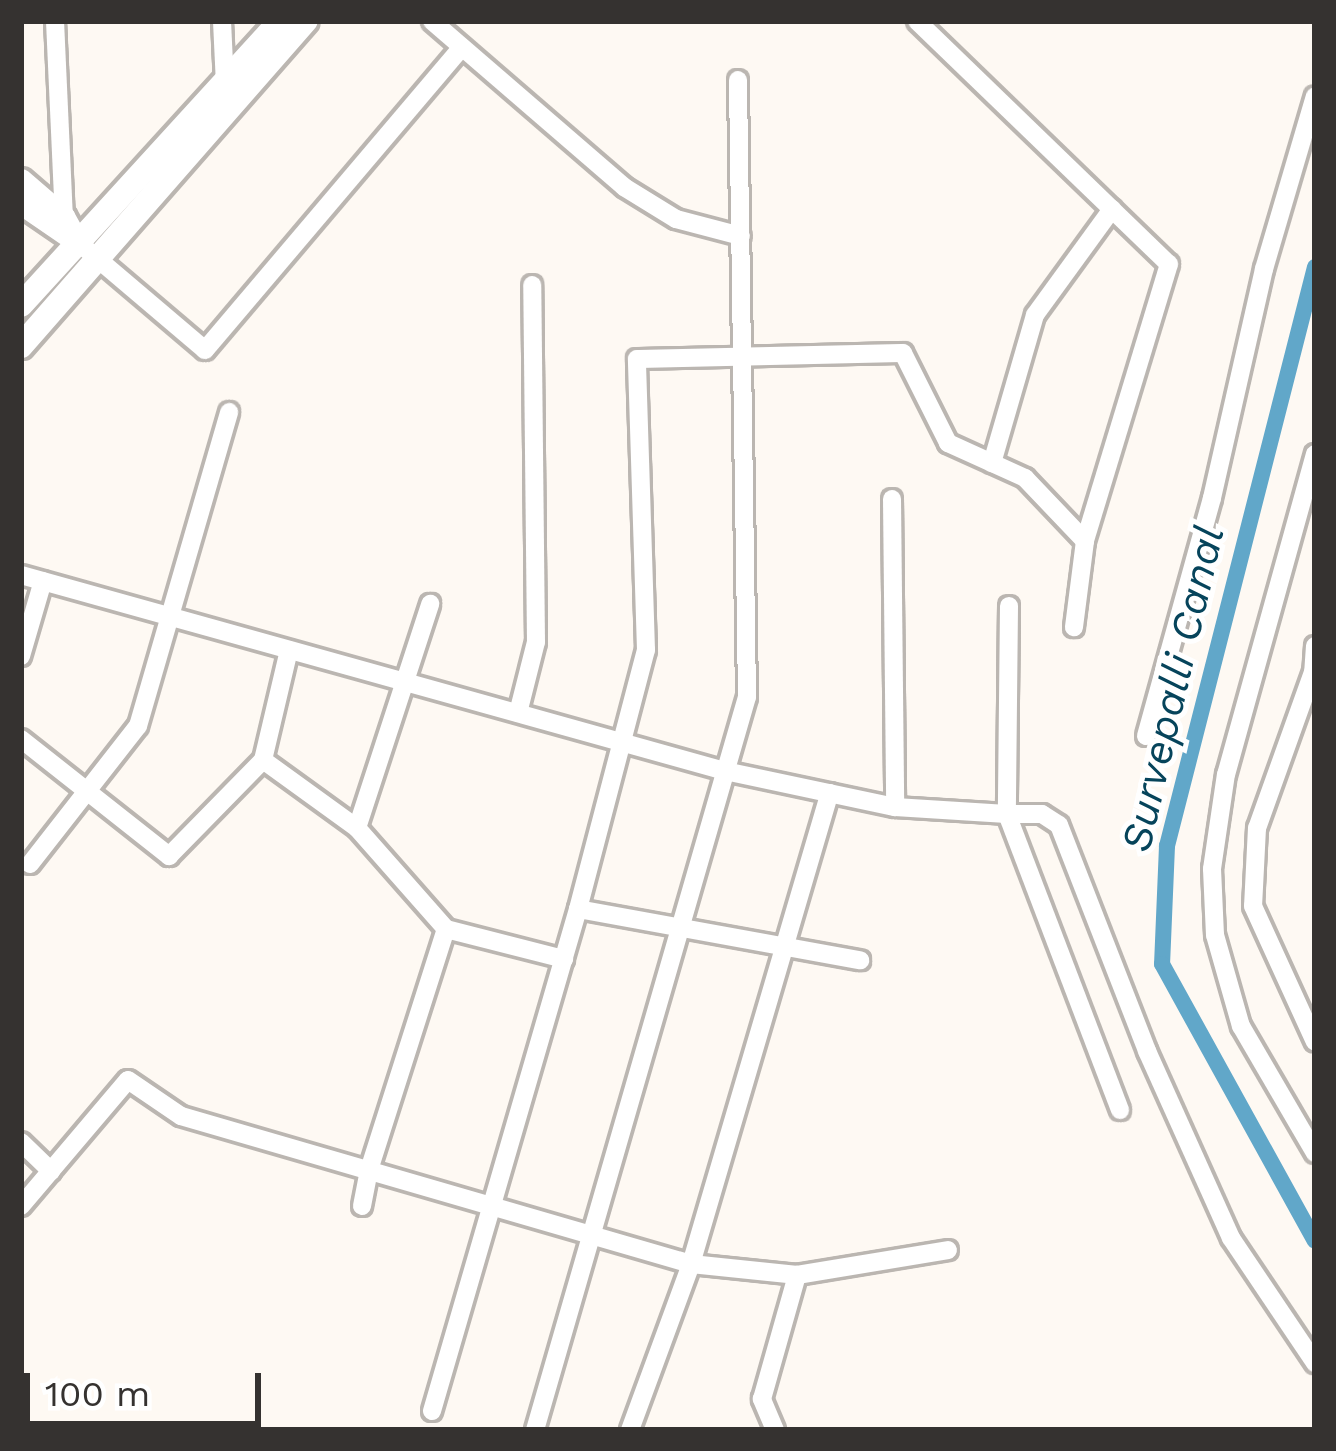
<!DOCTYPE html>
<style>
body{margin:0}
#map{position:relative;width:1336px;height:1451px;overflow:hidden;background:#fef9f3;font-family:"Work Sans",sans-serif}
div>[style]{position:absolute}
.canal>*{height:16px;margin:-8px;padding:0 8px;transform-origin:8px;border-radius:8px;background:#61a7c9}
.roads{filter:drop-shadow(3px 0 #bbb6b1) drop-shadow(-3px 0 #bbb6b1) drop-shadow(0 3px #bbb6b1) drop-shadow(0 -3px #bbb6b1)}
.minor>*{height:18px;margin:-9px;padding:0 9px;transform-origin:9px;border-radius:9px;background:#fff}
.tertiary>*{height:21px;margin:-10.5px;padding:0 10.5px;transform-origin:10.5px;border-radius:10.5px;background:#fff}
.secondary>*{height:24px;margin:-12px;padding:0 12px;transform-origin:12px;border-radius:12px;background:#fff}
span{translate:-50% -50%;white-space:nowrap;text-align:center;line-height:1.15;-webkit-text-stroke:10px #fff;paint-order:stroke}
.water-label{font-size:42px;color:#06445b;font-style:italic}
.frame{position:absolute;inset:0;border:24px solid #353230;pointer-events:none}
.scale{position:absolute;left:24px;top:1373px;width:237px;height:54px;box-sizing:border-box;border:6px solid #353230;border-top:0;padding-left:15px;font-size:36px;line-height:42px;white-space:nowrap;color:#353230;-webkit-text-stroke:9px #fff;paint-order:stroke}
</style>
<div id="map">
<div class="canal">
<i style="left:1315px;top:267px;width:598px;rotate:104.34deg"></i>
<i style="left:1167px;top:846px;width:118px;rotate:92.4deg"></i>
<i style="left:1162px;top:964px;width:316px;rotate:61.1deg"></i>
</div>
<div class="roads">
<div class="minor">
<i style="left:55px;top:21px;width:195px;rotate:87.4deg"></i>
<i style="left:222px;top:21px;width:64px;rotate:87.3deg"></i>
<i style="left:432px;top:21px;width:254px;rotate:40.8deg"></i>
<i style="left:624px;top:187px;width:61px;rotate:31.6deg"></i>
<i style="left:676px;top:219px;width:67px;rotate:14.7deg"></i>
<i style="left:917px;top:21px;width:350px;rotate:44deg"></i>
<i style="left:1169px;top:264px;width:289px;rotate:106.9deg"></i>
<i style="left:79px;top:243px;width:165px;rotate:40.3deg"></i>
<i style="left:205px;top:350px;width:397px;rotate:-49.7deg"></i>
<i style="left:1315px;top:454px;width:332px;rotate:105.5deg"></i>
<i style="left:1226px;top:774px;width:96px;rotate:98.4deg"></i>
<i style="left:1212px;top:869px;width:66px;rotate:87.4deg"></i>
<i style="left:1215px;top:935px;width:95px;rotate:74.1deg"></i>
<i style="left:1241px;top:1026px;width:147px;rotate:59.8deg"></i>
<i style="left:992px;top:463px;width:154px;rotate:-73.8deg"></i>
<i style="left:1035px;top:315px;width:131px;rotate:-54deg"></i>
<i style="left:892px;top:499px;width:308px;rotate:89.4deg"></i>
<i style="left:21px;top:575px;width:731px;rotate:15.56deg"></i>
<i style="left:725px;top:771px;width:174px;rotate:12deg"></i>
<i style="left:895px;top:807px;width:112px;rotate:3.6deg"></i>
<i style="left:1007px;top:814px;width:317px;rotate:69.1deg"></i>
<i style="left:1009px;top:606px;width:208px;rotate:90.6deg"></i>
<i style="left:1007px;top:814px;width:35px"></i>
<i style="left:1042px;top:814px;width:20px;rotate:33deg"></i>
<i style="left:1059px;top:825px;width:243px;rotate:68.7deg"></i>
<i style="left:1147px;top:1051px;width:205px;rotate:65.8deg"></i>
<i style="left:1231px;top:1238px;width:151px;rotate:56.1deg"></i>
<i style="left:1315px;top:646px;width:26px;rotate:94deg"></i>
<i style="left:1313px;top:672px;width:166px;rotate:109.7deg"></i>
<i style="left:1257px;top:828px;width:78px;rotate:92.9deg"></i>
<i style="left:1253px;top:906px;width:149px;rotate:65.5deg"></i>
<i style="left:21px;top:656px;width:78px;rotate:-73.7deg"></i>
<i style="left:518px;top:713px;width:73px;rotate:-75.8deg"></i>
<i style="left:536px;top:642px;width:357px;rotate:-90.6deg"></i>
<i style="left:1146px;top:736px;width:247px;rotate:-74.5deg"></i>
<i style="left:1212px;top:498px;width:235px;rotate:-77.2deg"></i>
<i style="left:1264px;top:269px;width:180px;rotate:-73.6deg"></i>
<i style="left:21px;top:739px;width:189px;rotate:38.3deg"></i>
<i style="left:169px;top:856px;width:134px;rotate:-45.6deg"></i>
<i style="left:263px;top:760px;width:113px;rotate:-76.7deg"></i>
<i style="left:263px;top:760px;width:116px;rotate:35.9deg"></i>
<i style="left:357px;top:828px;width:135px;rotate:48.6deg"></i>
<i style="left:446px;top:929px;width:122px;rotate:14.3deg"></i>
<i style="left:357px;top:828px;width:236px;rotate:-71.9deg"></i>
<i style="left:30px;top:864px;width:175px;rotate:-52deg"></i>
<i style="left:138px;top:726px;width:327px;rotate:-73.8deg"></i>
<i style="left:578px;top:909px;width:287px;rotate:10.3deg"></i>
<i style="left:21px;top:1142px;width:42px;rotate:44deg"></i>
<i style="left:21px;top:1206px;width:165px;rotate:-49.7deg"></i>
<i style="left:128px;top:1080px;width:64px;rotate:34.2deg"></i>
<i style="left:181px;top:1116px;width:531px;rotate:16.18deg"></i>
<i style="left:691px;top:1264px;width:107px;rotate:5.9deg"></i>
<i style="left:797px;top:1275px;width:153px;rotate:-9.4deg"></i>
<i style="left:362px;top:1206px;width:37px;rotate:-79deg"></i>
<i style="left:369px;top:1170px;width:253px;rotate:-72.3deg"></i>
<i style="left:432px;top:1411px;width:523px;rotate:-73.78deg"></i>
<i style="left:578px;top:909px;width:268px;rotate:-75.3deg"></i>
<i style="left:646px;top:650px;width:291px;rotate:-91.8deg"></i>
<i style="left:637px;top:359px;width:266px;rotate:-1.3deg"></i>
<i style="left:903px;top:353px;width:101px;rotate:63.4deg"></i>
<i style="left:948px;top:443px;width:85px;rotate:24.4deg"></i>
<i style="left:1025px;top:478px;width:87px;rotate:46.4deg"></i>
<i style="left:1085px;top:541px;width:87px;rotate:97.3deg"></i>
<i style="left:535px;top:1430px;width:763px;rotate:-73.87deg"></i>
<i style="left:747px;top:697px;width:617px;rotate:-90.84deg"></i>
<i style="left:630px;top:1430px;width:177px;rotate:-69.8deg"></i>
<i style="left:691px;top:1264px;width:491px;rotate:-73.6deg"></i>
<i style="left:775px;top:1430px;width:34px;rotate:-113deg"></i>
<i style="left:762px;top:1399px;width:129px;rotate:-74.2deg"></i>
</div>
<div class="tertiary">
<i style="left:21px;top:179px;width:57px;rotate:40.7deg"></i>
<i style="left:64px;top:216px;width:31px;rotate:61deg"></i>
<i style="left:21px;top:204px;width:69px;rotate:34.4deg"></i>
</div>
<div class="secondary">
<i style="left:21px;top:305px;width:384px;rotate:-47.6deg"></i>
<i style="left:21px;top:346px;width:432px;rotate:-48.8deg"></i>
</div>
</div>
<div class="water-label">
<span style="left:1173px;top:689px;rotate:-77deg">Survepalli Canal</span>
</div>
<div class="frame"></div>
<div class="scale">100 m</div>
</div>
